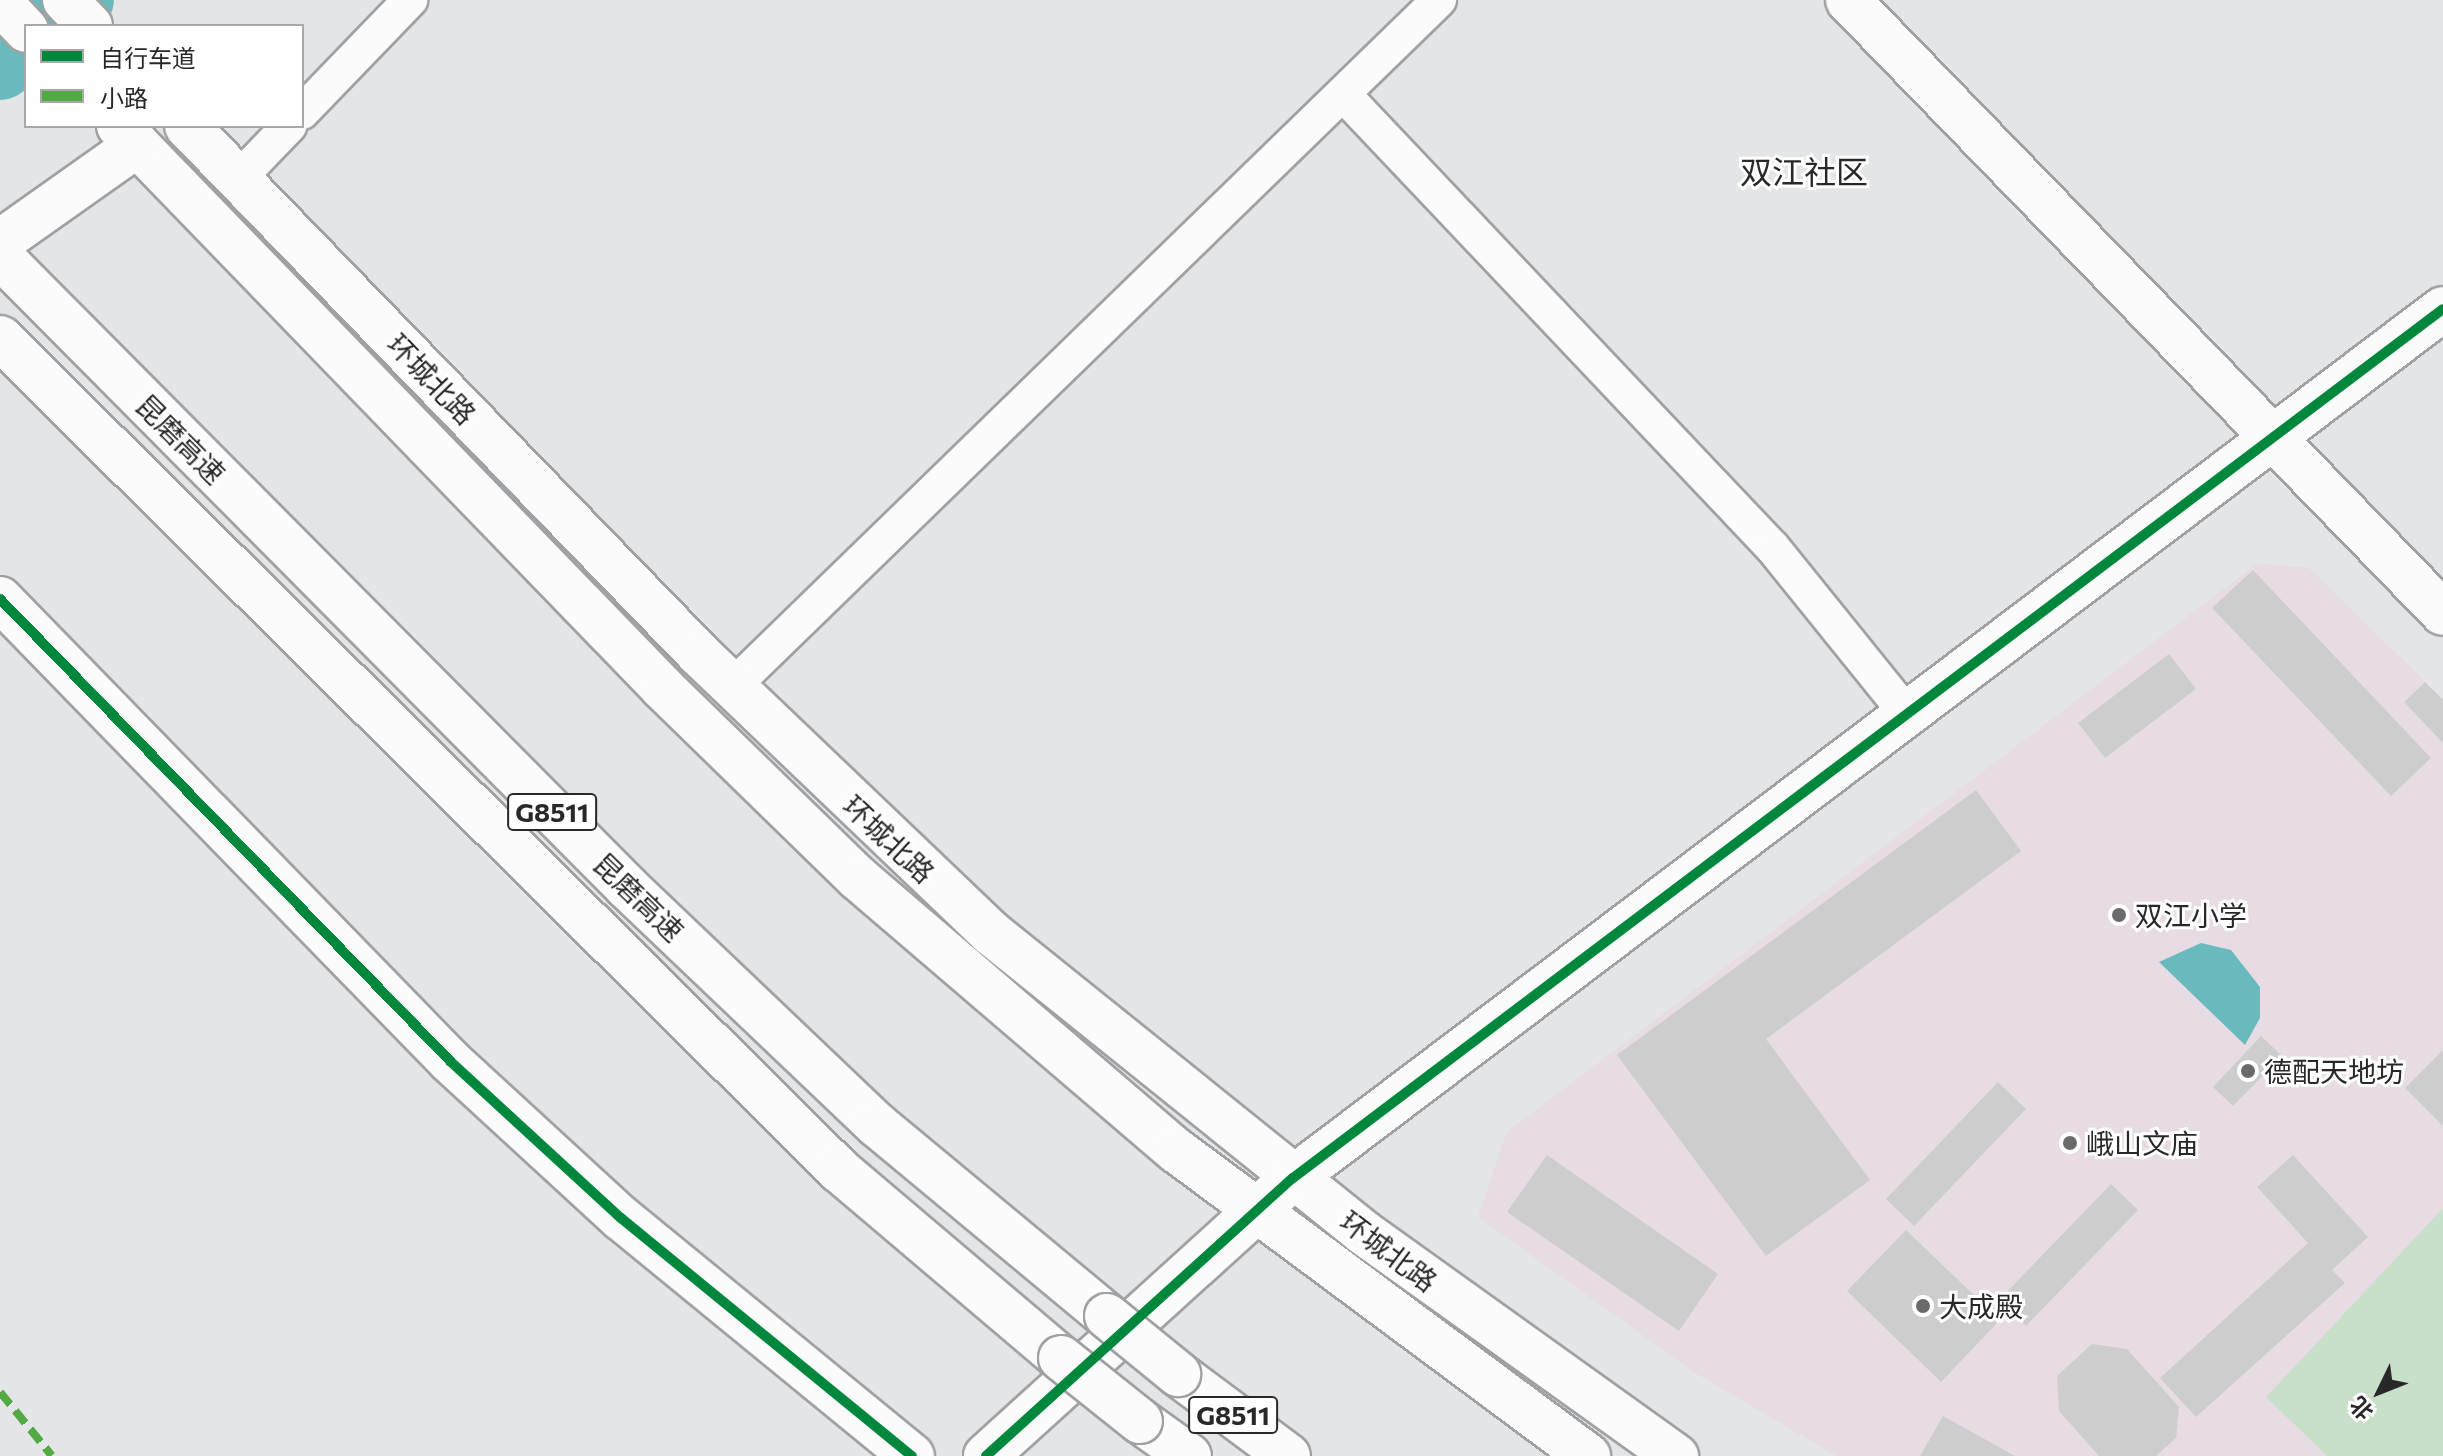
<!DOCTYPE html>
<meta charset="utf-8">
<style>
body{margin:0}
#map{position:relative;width:2443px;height:1456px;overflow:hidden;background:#e4e5e7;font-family:Commissioner,"Noto Sans SC",sans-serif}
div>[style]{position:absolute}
.education>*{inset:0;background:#e7dce4}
.green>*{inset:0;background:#c8e0c9}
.water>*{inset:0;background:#6ab9bc}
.river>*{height:70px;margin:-35px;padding:0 35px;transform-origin:35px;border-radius:35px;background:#6ab9bc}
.building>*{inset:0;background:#cdcdce}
.roads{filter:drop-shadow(2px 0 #a0a1a3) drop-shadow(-2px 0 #a0a1a3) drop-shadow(0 2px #a0a1a3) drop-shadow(0 -2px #a0a1a3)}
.street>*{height:34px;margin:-17px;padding:0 17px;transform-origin:17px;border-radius:17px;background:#fbfbfb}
.secondary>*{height:44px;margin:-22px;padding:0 22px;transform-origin:22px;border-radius:22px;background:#fbfbfb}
.highway>*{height:44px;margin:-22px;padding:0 22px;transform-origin:22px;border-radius:22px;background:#fbfbfb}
.bridges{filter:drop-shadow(2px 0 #a0a1a3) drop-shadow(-2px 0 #a0a1a3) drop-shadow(0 2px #a0a1a3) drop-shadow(0 -2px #a0a1a3)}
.highway-bridge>*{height:44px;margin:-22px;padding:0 22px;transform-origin:22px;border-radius:22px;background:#fbfbfb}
.quiet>*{height:8px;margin-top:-4px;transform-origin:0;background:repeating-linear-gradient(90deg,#53aa44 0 16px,transparent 0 24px)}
.cycleway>*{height:10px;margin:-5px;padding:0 5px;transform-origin:5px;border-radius:5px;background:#00873e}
.dots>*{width:22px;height:22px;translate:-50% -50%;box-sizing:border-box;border:4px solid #fff;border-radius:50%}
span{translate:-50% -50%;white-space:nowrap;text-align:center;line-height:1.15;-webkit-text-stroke:6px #fff;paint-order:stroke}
.shield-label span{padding:2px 6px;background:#fff;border:2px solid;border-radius:6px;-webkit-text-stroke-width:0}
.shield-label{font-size:26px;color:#282829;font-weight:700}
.street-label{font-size:28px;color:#282829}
.poi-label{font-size:28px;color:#282829}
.left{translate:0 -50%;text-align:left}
.quarter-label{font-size:32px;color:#282829}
.legend{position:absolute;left:24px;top:24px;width:280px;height:104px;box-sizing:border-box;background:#fff;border:2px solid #a9a9a9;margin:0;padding:10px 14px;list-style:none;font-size:24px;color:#282829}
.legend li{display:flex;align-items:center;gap:16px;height:40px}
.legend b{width:40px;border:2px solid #a9a9a9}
.north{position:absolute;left:2339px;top:1352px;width:80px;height:80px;-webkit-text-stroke:6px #fff;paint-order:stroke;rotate:227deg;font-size:22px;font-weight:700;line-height:32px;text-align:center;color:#282829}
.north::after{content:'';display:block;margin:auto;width:28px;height:36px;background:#282829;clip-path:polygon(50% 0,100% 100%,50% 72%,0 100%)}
</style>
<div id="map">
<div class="education">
<i style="clip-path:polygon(2258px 563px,2309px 568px,2443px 699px,2443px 1456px,1836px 1456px,1695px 1373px,1478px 1217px,1507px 1132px)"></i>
</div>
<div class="green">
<i style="clip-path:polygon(2443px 1208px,2443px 1456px,2327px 1456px,2266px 1397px)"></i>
</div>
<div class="water">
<i style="clip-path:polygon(2201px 943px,2231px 950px,2260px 987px,2260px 1018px,2245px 1045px,2159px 962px)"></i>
</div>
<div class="river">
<i style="left:47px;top:26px;width:41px;rotate:-39.1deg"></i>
<i style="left:0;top:65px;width:33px;rotate:-39deg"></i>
</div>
<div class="building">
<i style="clip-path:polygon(2253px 570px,2431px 758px,2391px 796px,2212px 608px)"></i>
<i style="clip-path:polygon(2169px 654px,2196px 689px,2105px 758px,2078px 723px)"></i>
<i style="clip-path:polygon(2425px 682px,2443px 700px,2443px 743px,2404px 702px)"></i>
<i style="clip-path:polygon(1976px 790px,2021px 851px,1766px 1039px,1870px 1180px,1766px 1256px,1617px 1055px)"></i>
<i style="clip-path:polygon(2261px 1036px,2282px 1056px,2233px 1106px,2213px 1087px)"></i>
<i style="clip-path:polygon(2443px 1050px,2443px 1126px,2405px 1088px)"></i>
<i style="clip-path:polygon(1998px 1082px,2026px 1109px,1914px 1226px,1886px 1199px)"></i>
<i style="clip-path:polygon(1547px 1155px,1718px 1274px,1679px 1331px,1507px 1212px)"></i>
<i style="clip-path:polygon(2293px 1155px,2368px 1237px,2332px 1270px,2345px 1283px,2196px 1417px,2160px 1378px,2308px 1243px,2257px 1187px)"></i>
<i style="clip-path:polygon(2111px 1184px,2138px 1210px,2026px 1326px,1999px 1300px)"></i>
<i style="clip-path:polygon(1906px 1230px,2000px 1320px,1941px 1382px,1847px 1291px)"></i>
<i style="clip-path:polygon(2092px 1344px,2127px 1349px,2179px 1407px,2176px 1438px,2156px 1456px,2099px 1456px,2059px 1411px,2057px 1376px)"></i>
<i style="clip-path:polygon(1943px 1416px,2015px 1456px,1920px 1456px)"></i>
</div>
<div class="roads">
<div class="street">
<i style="left:1343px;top:94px;width:625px;rotate:46.56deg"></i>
<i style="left:1773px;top:548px;width:213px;rotate:51.1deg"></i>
<i style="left:302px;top:112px;width:156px;rotate:-46deg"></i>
<i style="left:238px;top:179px;width:74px;rotate:-46.1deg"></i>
<i style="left:732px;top:687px;width:986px;rotate:-44.18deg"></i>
</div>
<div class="secondary">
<i style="left:65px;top:0;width:36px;rotate:46deg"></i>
<i style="left:1848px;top:0;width:854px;rotate:45.85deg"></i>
<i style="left:0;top:2px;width:38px;rotate:47deg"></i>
<i style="left:119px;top:126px;width:782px;rotate:45.93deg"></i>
<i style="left:663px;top:688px;width:272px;rotate:44.3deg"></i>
<i style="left:858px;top:878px;width:420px;rotate:40.6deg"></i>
<i style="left:1177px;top:1151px;width:512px;rotate:36.58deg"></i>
<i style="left:187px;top:126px;width:734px;rotate:45.88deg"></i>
<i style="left:698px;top:653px;width:405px;rotate:43.7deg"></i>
<i style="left:991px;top:933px;width:479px;rotate:38.8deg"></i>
<i style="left:1364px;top:1233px;width:384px;rotate:35.6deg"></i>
<i style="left:0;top:242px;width:168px;rotate:-35.3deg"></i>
<i style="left:0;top:599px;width:645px;rotate:45.75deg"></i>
<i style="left:450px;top:1061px;width:232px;rotate:42.6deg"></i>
<i style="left:621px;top:1218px;width:376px;rotate:39.3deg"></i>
<i style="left:986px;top:1456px;width:414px;rotate:-42.2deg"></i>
<i style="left:1293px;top:1178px;width:1441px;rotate:-37.08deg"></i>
</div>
<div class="highway">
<i style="left:0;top:256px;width:890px;rotate:45.18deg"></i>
<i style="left:627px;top:887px;width:345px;rotate:43.6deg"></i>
<i style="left:877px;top:1125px;width:299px;rotate:39.7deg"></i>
<i style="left:0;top:338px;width:1182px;rotate:44.76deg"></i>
<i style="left:839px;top:1170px;width:291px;rotate:40.3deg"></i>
<i style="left:1178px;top:1374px;width:137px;rotate:36.7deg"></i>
<i style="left:1140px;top:1421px;width:60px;rotate:35.5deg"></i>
</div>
</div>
<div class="bridges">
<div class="highway-bridge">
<i style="left:1107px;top:1316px;width:92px;rotate:39.2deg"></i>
<i style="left:1061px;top:1358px;width:101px;rotate:38.6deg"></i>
</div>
</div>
<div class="quiet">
<i style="left:0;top:1392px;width:82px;rotate:50.9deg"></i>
</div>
<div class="cycleway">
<i style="left:0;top:599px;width:645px;rotate:45.75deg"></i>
<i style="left:450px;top:1061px;width:232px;rotate:42.6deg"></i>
<i style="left:621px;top:1218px;width:376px;rotate:39.3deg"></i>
<i style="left:986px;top:1456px;width:414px;rotate:-42.2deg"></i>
<i style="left:1293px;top:1178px;width:1441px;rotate:-37.08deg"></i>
</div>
<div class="dots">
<i style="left:2119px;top:915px;background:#6a6a6c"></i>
<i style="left:2248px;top:1071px;background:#6a6a6c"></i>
<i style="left:2070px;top:1143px;background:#6a6a6c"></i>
<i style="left:1923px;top:1306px;background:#6a6a6c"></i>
</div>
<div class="shield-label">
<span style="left:552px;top:812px">G8511</span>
<span style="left:1233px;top:1415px">G8511</span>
</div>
<div class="street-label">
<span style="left:432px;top:379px;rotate:46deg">环城北路</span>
<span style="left:181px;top:439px;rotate:45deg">昆磨高速</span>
<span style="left:889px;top:839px;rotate:43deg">环城北路</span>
<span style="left:639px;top:897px;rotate:44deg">昆磨高速</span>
<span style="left:1389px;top:1251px;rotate:37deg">环城北路</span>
</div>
<div class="poi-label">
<span class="left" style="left:2135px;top:915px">双江小学</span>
<span class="left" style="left:2264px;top:1071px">德配天地坊</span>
<span class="left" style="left:2086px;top:1143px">峨山文庙</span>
<span class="left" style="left:1939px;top:1306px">大成殿</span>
</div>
<div class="quarter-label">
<span style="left:1804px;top:171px">双江社区</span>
</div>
<ul class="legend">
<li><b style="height:10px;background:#00873e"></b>自行车道</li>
<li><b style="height:10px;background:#53aa44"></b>小路</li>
</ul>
<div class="north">北</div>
</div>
